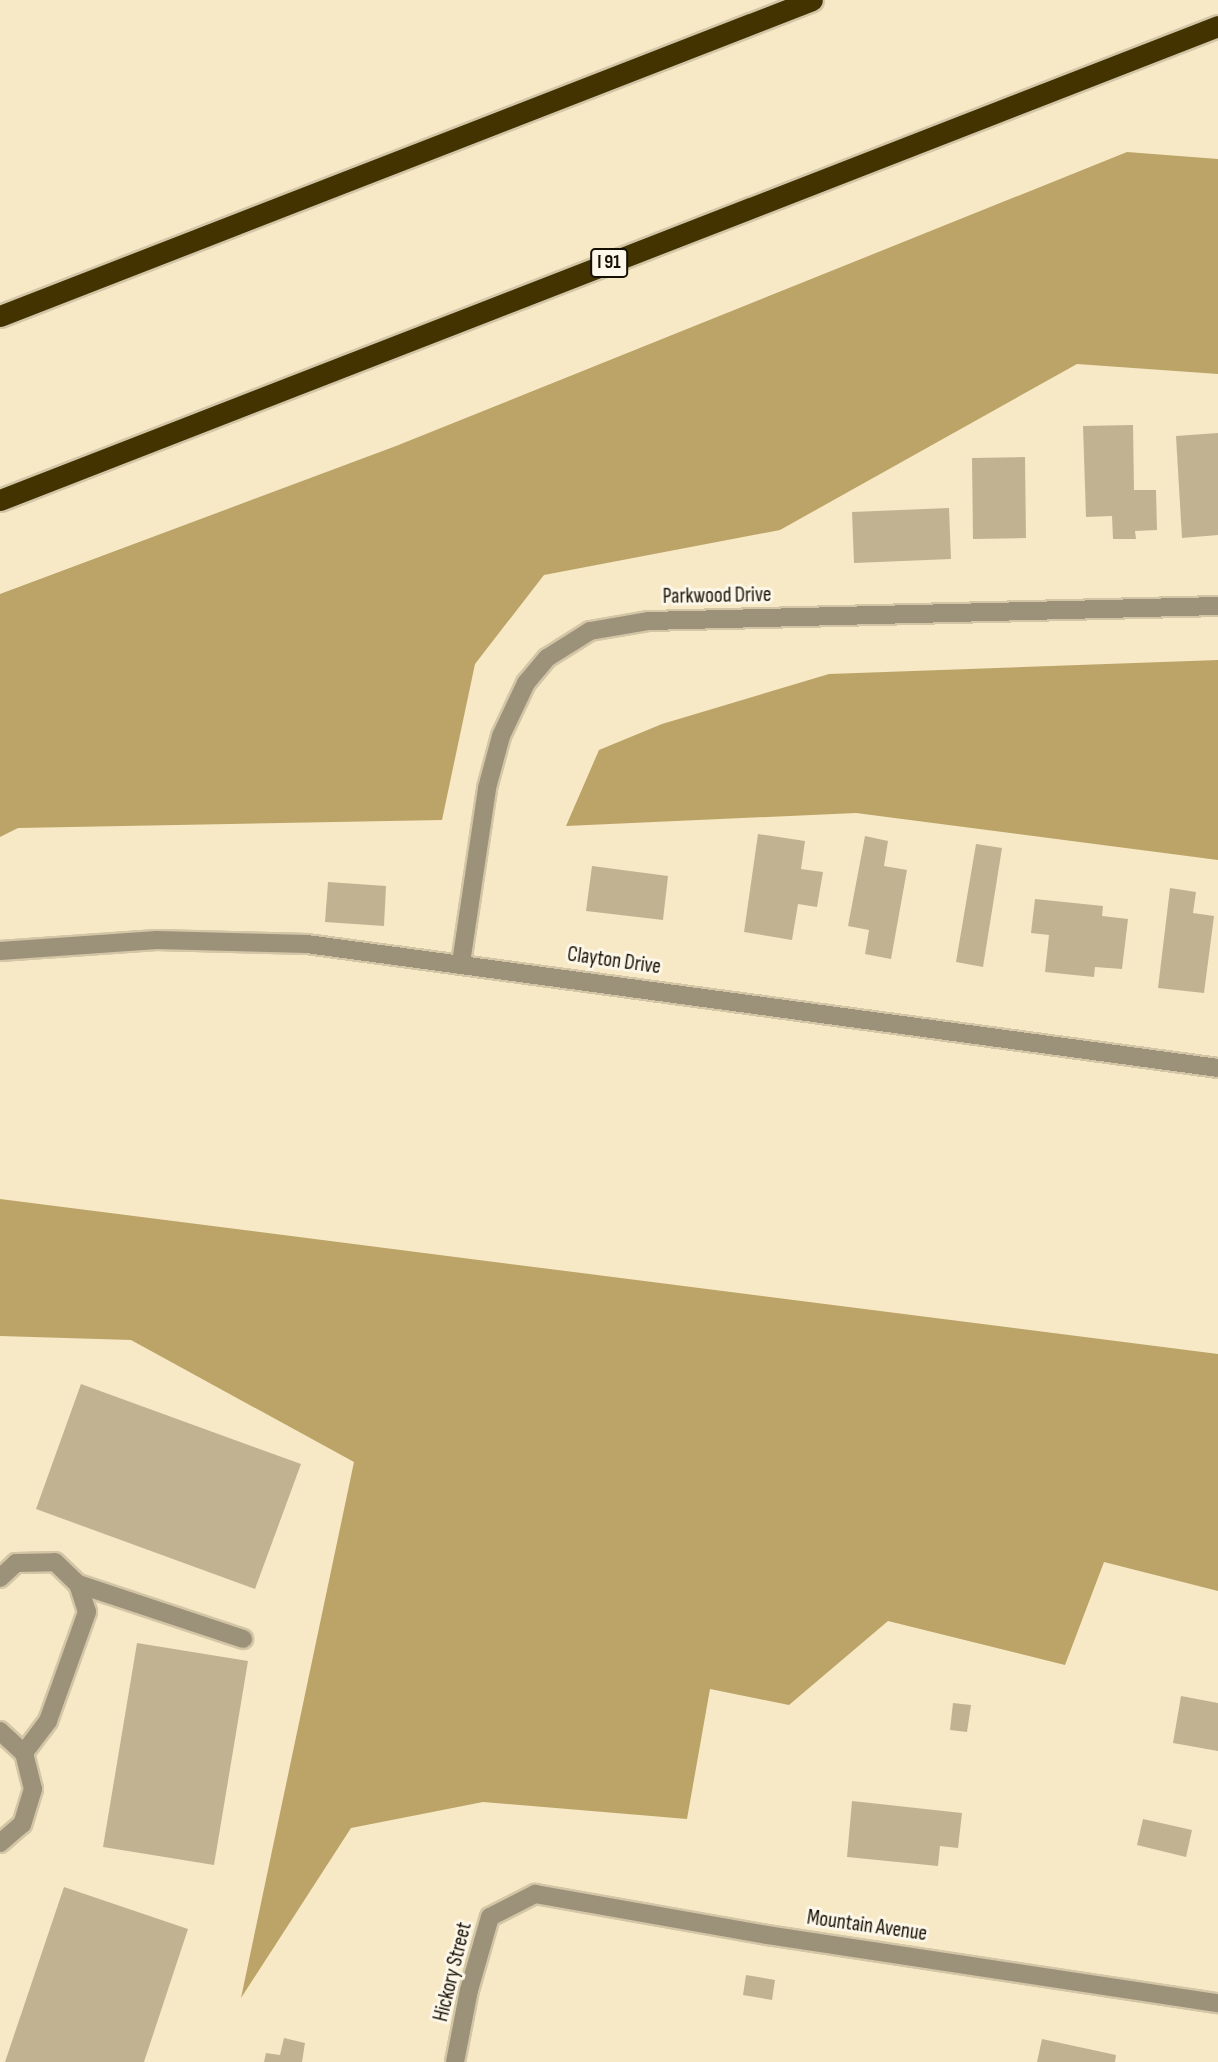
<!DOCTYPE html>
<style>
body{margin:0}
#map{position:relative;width:1218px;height:2062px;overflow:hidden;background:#f7e9c6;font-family:"Sofia Sans Condensed",sans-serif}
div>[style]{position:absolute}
.forest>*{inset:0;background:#bca468}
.building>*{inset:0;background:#c1b391}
.roads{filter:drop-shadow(2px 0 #d3c6a7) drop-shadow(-2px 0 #d3c6a7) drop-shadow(0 2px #d3c6a7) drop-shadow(0 -2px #d3c6a7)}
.service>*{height:18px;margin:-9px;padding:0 9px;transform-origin:9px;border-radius:9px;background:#9c9279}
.minor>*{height:18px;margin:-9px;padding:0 9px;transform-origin:9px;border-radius:9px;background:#9c9279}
.motorway>*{height:21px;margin:-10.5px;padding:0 10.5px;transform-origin:10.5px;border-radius:10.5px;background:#433300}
span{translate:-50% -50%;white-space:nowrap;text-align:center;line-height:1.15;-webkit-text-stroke:6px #fdf7e9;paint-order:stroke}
.shield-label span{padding:2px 5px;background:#fdf7e9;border:2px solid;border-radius:5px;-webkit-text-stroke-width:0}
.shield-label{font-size:19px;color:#151004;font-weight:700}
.street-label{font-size:21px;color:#151004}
</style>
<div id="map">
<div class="forest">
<i style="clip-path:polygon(1127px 152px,1218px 159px,1218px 374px,1077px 364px,780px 530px,544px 575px,475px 664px,442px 820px,18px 828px,0 837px,0 594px,396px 446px)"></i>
<i style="clip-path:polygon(1218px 660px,1218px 860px,856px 813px,566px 826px,599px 750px,662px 724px,829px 674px)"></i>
<i style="clip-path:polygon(0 1199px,1218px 1354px,1218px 1591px,1104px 1562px,1065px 1665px,888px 1621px,789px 1705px,710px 1689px,687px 1819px,483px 1802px,351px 1828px,241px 1998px,354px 1462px,131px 1340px,0 1336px)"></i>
</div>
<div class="building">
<i style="clip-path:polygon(1133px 425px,1134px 490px,1156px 490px,1157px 530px,1135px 531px,1136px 539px,1113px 539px,1112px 516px,1086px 517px,1083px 426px)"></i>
<i style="clip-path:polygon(1218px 433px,1218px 535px,1182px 538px,1176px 436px)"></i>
<i style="clip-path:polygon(1025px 457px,1026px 538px,973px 539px,972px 458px)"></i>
<i style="clip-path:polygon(949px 508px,951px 559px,854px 563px,852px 512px)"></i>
<i style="clip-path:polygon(758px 834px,805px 841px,801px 869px,823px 872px,817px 907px,798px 904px,792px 940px,744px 932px)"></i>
<i style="clip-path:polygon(865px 836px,888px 841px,884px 866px,907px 870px,891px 959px,865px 954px,869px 930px,848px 926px)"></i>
<i style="clip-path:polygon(976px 844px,1002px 848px,983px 967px,956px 962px)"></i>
<i style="clip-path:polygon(592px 866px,668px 876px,663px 920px,586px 911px)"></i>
<i style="clip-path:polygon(328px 882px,386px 886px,384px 926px,325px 922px)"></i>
<i style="clip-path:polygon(1170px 888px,1196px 892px,1193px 913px,1214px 916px,1204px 993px,1158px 988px)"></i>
<i style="clip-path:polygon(1035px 899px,1103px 906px,1102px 916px,1128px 919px,1122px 969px,1095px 967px,1094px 977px,1045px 972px,1049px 935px,1031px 933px)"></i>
<i style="clip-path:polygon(81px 1384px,301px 1464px,255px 1589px,36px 1509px)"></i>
<i style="clip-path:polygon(137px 1643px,248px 1661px,214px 1865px,103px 1847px)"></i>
<i style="clip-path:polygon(1181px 1696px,1218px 1703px,1218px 1751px,1173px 1743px)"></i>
<i style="clip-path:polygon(953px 1703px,971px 1705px,967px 1732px,950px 1730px)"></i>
<i style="clip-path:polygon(852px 1801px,962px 1813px,958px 1848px,940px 1846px,938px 1866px,847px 1857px)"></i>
<i style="clip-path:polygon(1143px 1819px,1192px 1830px,1186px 1857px,1137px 1845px)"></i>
<i style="clip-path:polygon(64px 1887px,188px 1929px,144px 2062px,5px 2062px)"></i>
<i style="clip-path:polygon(746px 1975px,775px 1980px,772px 2000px,743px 1995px)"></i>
<i style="clip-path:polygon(284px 2038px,305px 2043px,302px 2062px,264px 2062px,266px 2053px,280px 2055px)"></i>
<i style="clip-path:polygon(1042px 2039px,1116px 2055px,1115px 2062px,1037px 2062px)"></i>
</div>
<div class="roads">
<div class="service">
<i style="left:0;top:1578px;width:22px;rotate:-43deg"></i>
<i style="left:16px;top:1563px;width:39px;rotate:-1deg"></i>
<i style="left:55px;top:1562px;width:32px;rotate:44deg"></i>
<i style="left:78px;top:1584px;width:29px;rotate:72deg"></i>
<i style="left:87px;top:1612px;width:116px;rotate:109.7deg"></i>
<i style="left:48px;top:1721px;width:40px;rotate:127deg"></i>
<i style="left:78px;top:1584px;width:174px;rotate:18.4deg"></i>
</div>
<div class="minor">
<i style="left:0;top:951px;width:157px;rotate:-4deg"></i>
<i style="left:157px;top:940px;width:150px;rotate:1.5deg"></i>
<i style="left:307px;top:944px;width:919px;rotate:7.75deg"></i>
<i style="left:461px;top:963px;width:177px;rotate:-81.5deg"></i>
<i style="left:487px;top:788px;width:54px;rotate:-74.9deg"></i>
<i style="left:501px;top:736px;width:59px;rotate:-64.7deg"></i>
<i style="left:526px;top:683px;width:33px;rotate:-50deg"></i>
<i style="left:547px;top:658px;width:51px;rotate:-32.1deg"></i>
<i style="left:590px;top:631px;width:60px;rotate:-9.6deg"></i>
<i style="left:649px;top:621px;width:569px;rotate:-1.51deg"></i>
<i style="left:0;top:1731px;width:33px;rotate:43deg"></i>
<i style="left:24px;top:1753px;width:37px;rotate:76deg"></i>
<i style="left:33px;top:1789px;width:37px;rotate:107deg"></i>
<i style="left:22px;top:1824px;width:29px;rotate:139deg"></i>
<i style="left:455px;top:2062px;width:73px;rotate:-79deg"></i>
<i style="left:469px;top:1990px;width:76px;rotate:-74deg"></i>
<i style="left:490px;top:1917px;width:51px;rotate:-27.1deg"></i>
<i style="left:535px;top:1894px;width:236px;rotate:10deg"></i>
<i style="left:767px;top:1935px;width:456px;rotate:8.6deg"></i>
</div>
<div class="motorway">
<i style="left:0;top:316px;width:871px;rotate:-21.26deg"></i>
<i style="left:0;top:500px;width:1307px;rotate:-21.26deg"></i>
</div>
</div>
<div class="shield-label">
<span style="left:609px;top:263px">I 91</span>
</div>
<div class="street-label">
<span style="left:717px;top:596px;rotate:-1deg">Parkwood Drive</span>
<span style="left:614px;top:961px;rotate:8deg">Clayton Drive</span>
<span style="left:867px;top:1926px;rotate:8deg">Mountain Avenue</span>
<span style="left:453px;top:1972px;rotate:-76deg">Hickory Street</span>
</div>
</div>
